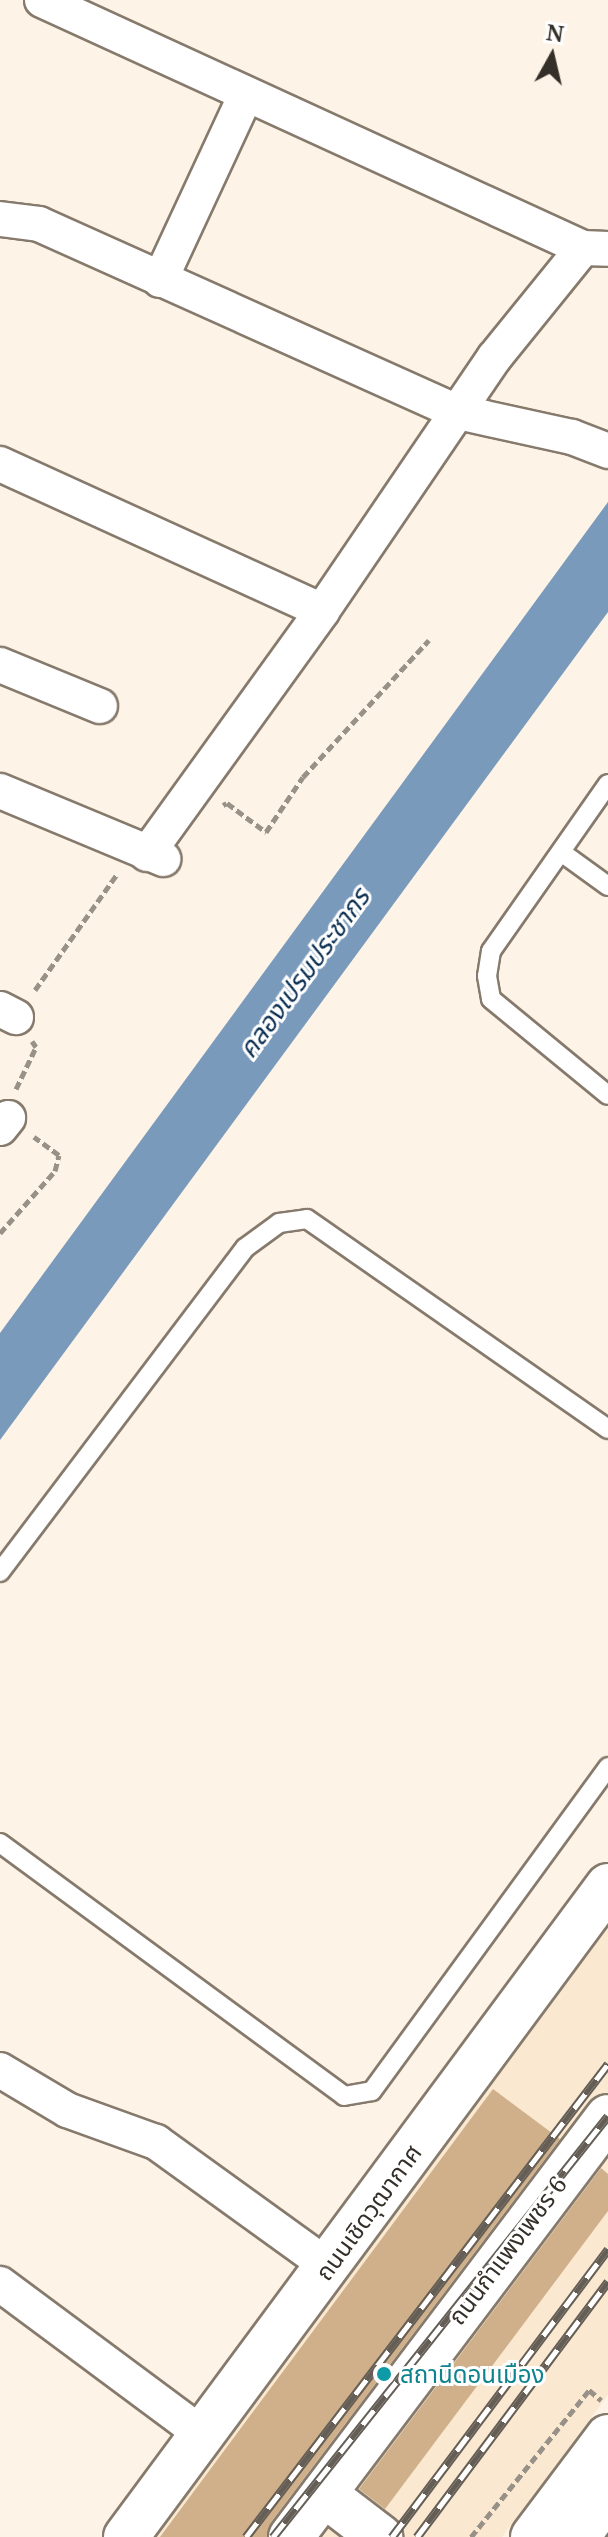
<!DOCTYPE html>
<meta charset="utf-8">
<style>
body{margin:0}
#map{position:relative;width:608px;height:2537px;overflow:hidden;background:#fdf3e6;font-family:"Noto Serif","Noto Sans Thai",serif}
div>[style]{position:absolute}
.built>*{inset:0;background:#fae8d1}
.water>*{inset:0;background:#7a9abc}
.building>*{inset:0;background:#cfb08a}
.path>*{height:5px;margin-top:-2.5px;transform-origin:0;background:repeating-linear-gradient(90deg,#989187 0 8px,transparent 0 12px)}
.roads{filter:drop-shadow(2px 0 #867a6c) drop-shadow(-2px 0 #867a6c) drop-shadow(0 2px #867a6c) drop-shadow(0 -2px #867a6c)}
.lane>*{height:18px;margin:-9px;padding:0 9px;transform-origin:9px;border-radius:9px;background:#fff}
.street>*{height:34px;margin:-17px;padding:0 17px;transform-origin:17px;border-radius:17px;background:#fff}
.secondary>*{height:44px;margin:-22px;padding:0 22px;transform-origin:22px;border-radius:22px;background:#fff}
.highway>*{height:44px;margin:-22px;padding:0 22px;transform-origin:22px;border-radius:22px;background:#fff}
.rail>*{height:9px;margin-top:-4.5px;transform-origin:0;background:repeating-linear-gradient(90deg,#fff 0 18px,#645e56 0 36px);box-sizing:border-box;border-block:2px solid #645e56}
.dots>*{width:22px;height:22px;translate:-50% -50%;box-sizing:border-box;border:4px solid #fff;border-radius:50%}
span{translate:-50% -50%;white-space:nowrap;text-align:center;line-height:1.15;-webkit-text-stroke:6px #fff;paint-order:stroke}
.street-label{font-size:24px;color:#342f28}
.culture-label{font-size:24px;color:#0d838f}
.left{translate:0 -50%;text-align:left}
.water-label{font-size:26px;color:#092e50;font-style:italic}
.north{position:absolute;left:512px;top:16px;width:80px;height:80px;-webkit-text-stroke:6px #fff;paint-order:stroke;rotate:8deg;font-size:22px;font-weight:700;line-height:32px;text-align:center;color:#342f28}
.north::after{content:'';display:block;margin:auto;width:28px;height:36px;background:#342f28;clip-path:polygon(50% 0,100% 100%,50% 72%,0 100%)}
</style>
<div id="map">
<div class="built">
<i style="clip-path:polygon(608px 1917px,608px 2395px,502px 2537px,139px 2537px)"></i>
</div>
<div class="water">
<i style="clip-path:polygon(608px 502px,608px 612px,0 1440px,0 1333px)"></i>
</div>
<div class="building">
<i style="clip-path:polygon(493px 2089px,560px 2139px,271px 2522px,267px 2537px,160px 2537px)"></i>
<i style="clip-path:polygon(601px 2168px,608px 2174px,608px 2211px,385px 2509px,359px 2489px)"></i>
</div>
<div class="path">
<i style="left:223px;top:805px;width:4px;rotate:-27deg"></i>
<i style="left:227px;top:803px;width:49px;rotate:36.6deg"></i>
<i style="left:266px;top:832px;width:66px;rotate:-56.1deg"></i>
<i style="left:303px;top:777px;width:186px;rotate:-47.4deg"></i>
<i style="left:35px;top:990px;width:142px;rotate:-54.7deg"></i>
<i style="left:16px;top:1089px;width:47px;rotate:-64.5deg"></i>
<i style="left:36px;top:1047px;width:7px;rotate:-124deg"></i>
<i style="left:0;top:1233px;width:83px;rotate:-48.4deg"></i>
<i style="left:55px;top:1171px;width:16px;rotate:-76deg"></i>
<i style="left:59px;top:1155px;width:31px;rotate:-144deg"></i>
<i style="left:471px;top:2537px;width:189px;rotate:-51.2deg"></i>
<i style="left:589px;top:2390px;width:16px;rotate:40deg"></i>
</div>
<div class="roads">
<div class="lane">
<i style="left:608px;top:784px;width:204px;rotate:125deg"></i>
<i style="left:491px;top:951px;width:25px;rotate:99deg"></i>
<i style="left:487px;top:976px;width:23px;rotate:80deg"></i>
<i style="left:491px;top:999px;width:151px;rotate:39.4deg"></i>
<i style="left:561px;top:852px;width:58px;rotate:35.9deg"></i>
<i style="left:0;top:1572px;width:406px;rotate:-52.9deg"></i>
<i style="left:245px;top:1248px;width:42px;rotate:-36.3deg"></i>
<i style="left:279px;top:1223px;width:28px;rotate:-8deg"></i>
<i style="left:307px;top:1219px;width:367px;rotate:34.9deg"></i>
<i style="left:0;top:1843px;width:427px;rotate:36.3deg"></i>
<i style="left:344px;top:2096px;width:28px;rotate:-10deg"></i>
<i style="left:372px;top:2091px;width:401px;rotate:-53.9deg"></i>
</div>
<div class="street">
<i style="left:42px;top:0;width:595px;rotate:24.63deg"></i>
<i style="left:0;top:219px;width:39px;rotate:7deg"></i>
<i style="left:39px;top:224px;width:459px;rotate:24.2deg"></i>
<i style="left:458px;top:412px;width:117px;rotate:12.4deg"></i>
<i style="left:572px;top:437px;width:39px;rotate:21deg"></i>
<i style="left:160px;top:280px;width:204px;rotate:-65.1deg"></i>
<i style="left:0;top:464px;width:354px;rotate:24.5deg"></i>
<i style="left:0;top:665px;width:108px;rotate:22.3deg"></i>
<i style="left:0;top:791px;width:177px;rotate:22.6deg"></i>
<i style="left:147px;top:854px;width:299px;rotate:-54.2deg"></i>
<i style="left:322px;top:611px;width:306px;rotate:-55.8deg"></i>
<i style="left:494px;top:358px;width:141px;rotate:-51deg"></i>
<i style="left:583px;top:248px;width:25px;rotate:2deg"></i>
<i style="left:0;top:1009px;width:18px;rotate:27deg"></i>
<i style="left:0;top:1128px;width:13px;rotate:-51deg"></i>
<i style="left:0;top:2070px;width:78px;rotate:30.8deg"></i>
<i style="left:67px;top:2110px;width:95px;rotate:19.8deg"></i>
<i style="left:156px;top:2142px;width:212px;rotate:35.8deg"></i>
<i style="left:0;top:2284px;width:253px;rotate:36.6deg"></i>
</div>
<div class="secondary">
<i style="left:126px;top:2537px;width:810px;rotate:-53.48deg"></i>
<i style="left:291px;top:2537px;width:526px;rotate:-52.96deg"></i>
</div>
<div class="highway">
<i style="left:324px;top:2494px;width:71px;rotate:37.5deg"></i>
<i style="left:533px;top:2537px;width:125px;rotate:-53.1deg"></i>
<i style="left:577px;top:2537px;width:52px;rotate:-53.6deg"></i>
</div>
</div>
<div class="rail">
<i style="left:246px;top:2537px;width:596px;rotate:-52.57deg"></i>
<i style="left:273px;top:2537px;width:538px;rotate:-51.49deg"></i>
<i style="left:392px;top:2537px;width:360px;rotate:-53.1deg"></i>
<i style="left:417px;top:2537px;width:319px;rotate:-53.2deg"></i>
</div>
<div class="dots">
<i style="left:384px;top:2374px;background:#0f9aa8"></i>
</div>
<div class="street-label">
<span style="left:368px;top:2212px;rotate:-54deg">ถนนเชิดวุฒากาศ</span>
<span style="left:507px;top:2250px;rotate:-53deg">ถนนกำแพงเพชร 6</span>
</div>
<div class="culture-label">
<span class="left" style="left:400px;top:2374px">สถานีดอนเมือง</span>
</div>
<div class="water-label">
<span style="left:304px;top:973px;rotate:-54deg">คลองเปรมประชากร</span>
</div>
<div class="north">N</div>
</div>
